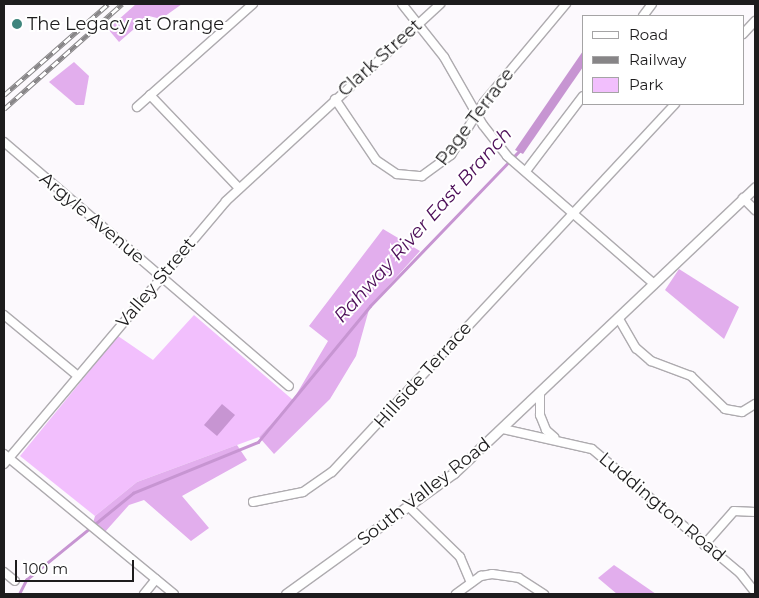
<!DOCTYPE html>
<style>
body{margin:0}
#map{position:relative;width:759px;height:598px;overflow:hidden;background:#fcf9fd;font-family:Montserrat,sans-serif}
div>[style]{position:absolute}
.green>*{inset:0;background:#f2bffd}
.forest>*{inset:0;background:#e2aeed}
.water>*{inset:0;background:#c795d2}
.stream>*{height:2.5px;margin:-1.25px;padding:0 1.25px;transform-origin:1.25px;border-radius:1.25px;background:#c795d2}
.roads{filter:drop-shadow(1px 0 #aeabaf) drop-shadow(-1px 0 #aeabaf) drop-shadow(0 1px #aeabaf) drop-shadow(0 -1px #aeabaf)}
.minor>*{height:8px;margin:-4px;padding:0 4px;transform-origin:4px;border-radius:4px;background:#fff}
.tertiary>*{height:9px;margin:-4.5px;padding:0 4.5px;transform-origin:4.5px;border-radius:4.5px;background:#fff}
.rail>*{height:4.5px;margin-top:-2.25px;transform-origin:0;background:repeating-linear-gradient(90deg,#fff 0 8px,#878587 0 16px);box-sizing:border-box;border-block:1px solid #878587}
.dots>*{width:14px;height:14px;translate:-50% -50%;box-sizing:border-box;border:2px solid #fff;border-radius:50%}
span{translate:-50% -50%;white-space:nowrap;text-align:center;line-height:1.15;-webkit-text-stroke:4px #fff;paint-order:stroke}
.poi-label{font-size:18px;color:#1d1c1d}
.left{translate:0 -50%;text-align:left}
.street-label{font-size:18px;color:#1d1c1d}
.water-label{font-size:19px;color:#4c0d58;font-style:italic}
.frame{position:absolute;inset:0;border:5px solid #1d1c1d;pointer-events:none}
.legend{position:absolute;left:582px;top:15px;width:162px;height:90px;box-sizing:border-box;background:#fff;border:1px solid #a5a4a5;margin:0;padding:6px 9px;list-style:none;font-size:15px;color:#1d1c1d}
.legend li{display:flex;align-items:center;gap:10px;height:25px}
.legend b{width:25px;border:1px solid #a5a4a5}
.scale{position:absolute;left:15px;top:560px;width:119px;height:22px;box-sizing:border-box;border:2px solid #1d1c1d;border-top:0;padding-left:6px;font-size:15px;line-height:18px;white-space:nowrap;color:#1d1c1d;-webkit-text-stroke:4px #fff;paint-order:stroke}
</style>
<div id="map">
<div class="green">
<i style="clip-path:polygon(194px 315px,293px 400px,259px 437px,137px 482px,95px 516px,20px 456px,118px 336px,153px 360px)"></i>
</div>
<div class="forest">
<i style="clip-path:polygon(136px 4px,182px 4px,161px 19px,149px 16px,119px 42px,108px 29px)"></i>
<i style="clip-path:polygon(74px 62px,89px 76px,84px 105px,76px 105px,49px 82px)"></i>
<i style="clip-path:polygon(383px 229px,420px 251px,370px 306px,356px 356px,330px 399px,274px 454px,259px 437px,293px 400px,328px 341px,309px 326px)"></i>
<i style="clip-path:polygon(679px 269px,739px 307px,724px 339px,665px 290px)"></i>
<i style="clip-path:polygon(237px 445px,247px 460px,182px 496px,209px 528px,191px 541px,144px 500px,129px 505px,104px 533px,93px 523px,95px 516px,137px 482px)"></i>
<i style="clip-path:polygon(614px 565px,656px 594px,617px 594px,598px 578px)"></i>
</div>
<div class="water">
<i style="clip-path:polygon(583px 51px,583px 67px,523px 154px,515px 150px)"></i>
<i style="clip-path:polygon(222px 404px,235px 415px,217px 436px,204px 425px)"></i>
</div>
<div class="stream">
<i style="left:19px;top:594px;width:16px;rotate:-63deg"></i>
<i style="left:26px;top:580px;width:138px;rotate:-39.1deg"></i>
<i style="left:133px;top:493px;width:135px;rotate:-22.2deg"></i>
<i style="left:258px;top:442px;width:176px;rotate:-50.5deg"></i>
<i style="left:370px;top:306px;width:215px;rotate:-46.1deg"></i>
</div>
<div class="roads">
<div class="minor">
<i style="left:402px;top:4px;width:68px;rotate:51.6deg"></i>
<i style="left:444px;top:57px;width:78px;rotate:60.2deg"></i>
<i style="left:483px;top:125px;width:39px;rotate:52deg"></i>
<i style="left:507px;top:156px;width:195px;rotate:41deg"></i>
<i style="left:643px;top:16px;width:15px;rotate:-53deg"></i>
<i style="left:743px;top:34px;width:18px;rotate:-47deg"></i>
<i style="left:150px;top:95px;width:129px;rotate:46.3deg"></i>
<i style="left:335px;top:99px;width:73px;rotate:56.1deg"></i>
<i style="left:376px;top:160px;width:25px;rotate:34deg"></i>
<i style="left:397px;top:174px;width:25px;rotate:5deg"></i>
<i style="left:422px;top:176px;width:36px;rotate:-36deg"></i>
<i style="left:451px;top:155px;width:62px;rotate:-58.1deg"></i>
<i style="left:484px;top:102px;width:128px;rotate:-50.1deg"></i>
<i style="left:137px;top:107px;width:155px;rotate:-41.6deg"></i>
<i style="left:4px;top:142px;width:375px;rotate:40.6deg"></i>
<i style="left:526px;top:171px;width:94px;rotate:-52.8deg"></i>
<i style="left:743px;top:198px;width:17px;rotate:45deg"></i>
<i style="left:4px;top:315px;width:96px;rotate:39.5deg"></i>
<i style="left:619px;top:319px;width:34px;rotate:60deg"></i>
<i style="left:636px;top:348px;width:20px;rotate:41deg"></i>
<i style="left:651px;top:361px;width:43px;rotate:20.6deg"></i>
<i style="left:691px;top:376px;width:47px;rotate:44.1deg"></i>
<i style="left:725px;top:409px;width:17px;rotate:10deg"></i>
<i style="left:742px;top:412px;width:15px;rotate:-32deg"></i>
<i style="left:540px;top:394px;width:21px;rotate:90deg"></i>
<i style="left:540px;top:415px;width:16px;rotate:68deg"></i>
<i style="left:546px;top:430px;width:11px;rotate:41deg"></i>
<i style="left:503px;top:429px;width:91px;rotate:12.7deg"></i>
<i style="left:592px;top:449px;width:193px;rotate:40deg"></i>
<i style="left:740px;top:573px;width:24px;rotate:52deg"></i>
<i style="left:4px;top:454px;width:220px;rotate:39.5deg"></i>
<i style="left:4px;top:464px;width:344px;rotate:-49.8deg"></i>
<i style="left:226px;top:201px;width:291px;rotate:-42.6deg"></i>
<i style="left:253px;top:502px;width:51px;rotate:-11.3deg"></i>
<i style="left:303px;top:492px;width:35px;rotate:-35deg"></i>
<i style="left:332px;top:472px;width:503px;rotate:-47.01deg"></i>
<i style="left:410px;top:508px;width:70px;rotate:44.4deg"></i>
<i style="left:460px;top:557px;width:28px;rotate:67deg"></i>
<i style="left:704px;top:545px;width:45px;rotate:-48.6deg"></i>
<i style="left:734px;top:511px;width:21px;rotate:3deg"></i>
<i style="left:4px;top:572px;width:14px;rotate:39deg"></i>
<i style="left:144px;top:594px;width:19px;rotate:-51deg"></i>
<i style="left:456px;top:594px;width:31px;rotate:-36deg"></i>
<i style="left:481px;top:576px;width:11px;rotate:-10deg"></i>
<i style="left:492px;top:574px;width:27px;rotate:8deg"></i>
<i style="left:519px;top:578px;width:30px;rotate:33deg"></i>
</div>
<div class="tertiary">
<i style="left:286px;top:594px;width:207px;rotate:-35.8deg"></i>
<i style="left:454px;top:473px;width:415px;rotate:-43.5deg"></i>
</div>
</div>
<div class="rail">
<i style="left:4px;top:95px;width:138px;rotate:-41.2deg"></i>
<i style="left:4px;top:109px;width:158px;rotate:-41.7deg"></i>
</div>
<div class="dots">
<i style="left:17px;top:24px;background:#3f857d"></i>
</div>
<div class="poi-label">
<span class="left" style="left:27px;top:24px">The Legacy at Orange</span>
</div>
<div class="street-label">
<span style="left:380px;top:58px;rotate:-42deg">Clark Street</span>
<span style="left:475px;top:117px;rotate:-53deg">Page Terrace</span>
<span style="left:92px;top:218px;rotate:40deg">Argyle Avenue</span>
<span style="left:156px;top:283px;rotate:-50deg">Valley Street</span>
<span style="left:423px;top:375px;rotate:-48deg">Hillside Terrace</span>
<span style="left:424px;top:492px;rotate:-38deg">South Valley Road</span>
<span style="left:662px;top:507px;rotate:40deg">Luddington Road</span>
</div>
<div class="water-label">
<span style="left:423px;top:225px;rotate:-48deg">Rahway River East Branch</span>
</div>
<div class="frame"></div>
<ul class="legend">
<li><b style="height:6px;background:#fff"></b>Road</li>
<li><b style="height:6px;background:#878587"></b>Railway</li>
<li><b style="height:14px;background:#f2bffd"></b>Park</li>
</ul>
<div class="scale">100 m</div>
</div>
